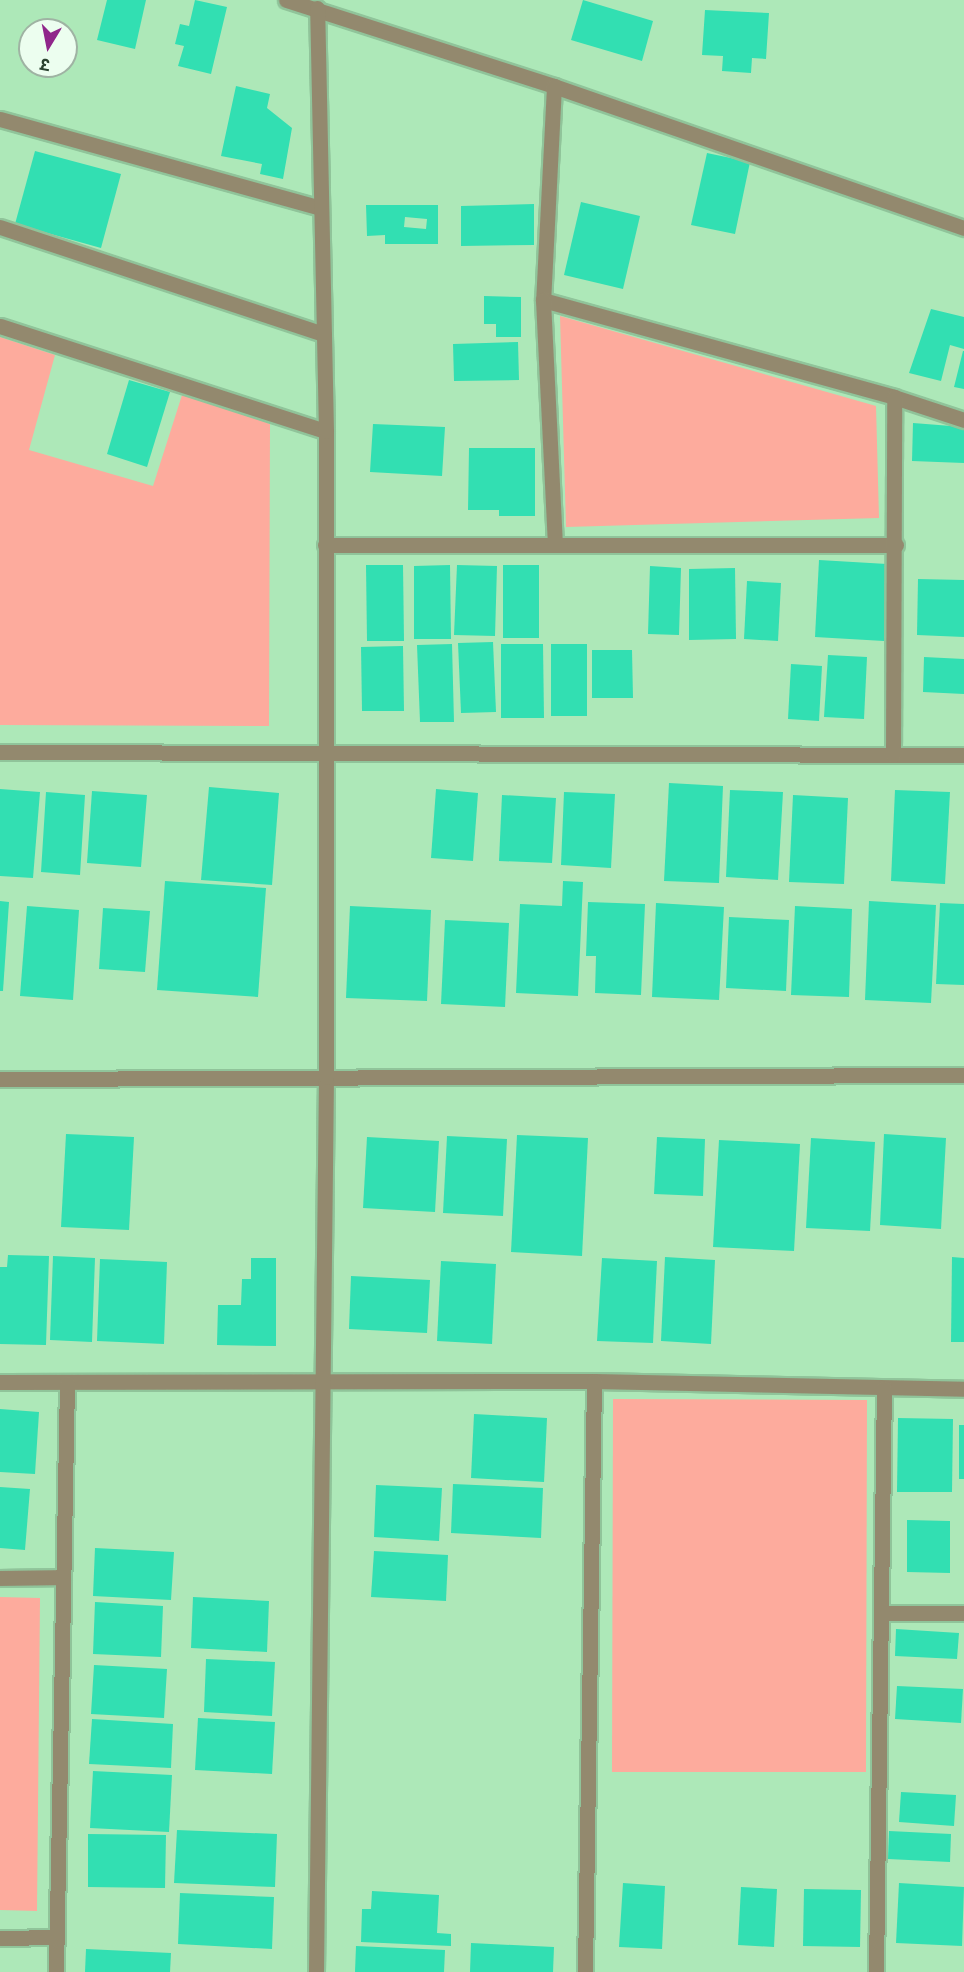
<!DOCTYPE html>
<meta charset="utf-8">
<style>
body{margin:0}
#map{position:relative;width:964px;height:1972px;overflow:hidden;background:#ade8b8;font-family:Poppins,"Noto Sans Devanagari",sans-serif}
div>[style]{position:absolute}
.green>*{inset:0;background:#fdab9d}
.building>*{inset:0;background:#32dfb2}
.roads{filter:drop-shadow(2px 0 #90c49a) drop-shadow(-2px 0 #90c49a) drop-shadow(0 2px #90c49a) drop-shadow(0 -2px #90c49a)}
.minor>*{height:15px;margin:-7.5px;padding:0 7.5px;transform-origin:7.5px;border-radius:7.5px;background:#93896e}
span{translate:-50% -50%;white-space:nowrap;text-align:center;line-height:1.15;-webkit-text-stroke:4.5px #ecfeef;paint-order:stroke}
.north{position:absolute;left:18px;top:18px;width:60px;height:60px;box-sizing:border-box;background:#ecfeef;border:2px solid #9fb3a3;border-radius:50%;rotate:190deg;font-size:16px;font-weight:700;line-height:24px;text-align:center;color:#2b4330}
.north::after{content:'';display:block;margin:auto;width:21px;height:27px;background:#8f268a;clip-path:polygon(50% 0,100% 100%,50% 72%,0 100%)}
</style>
<div id="map">
<div class="green">
<i style="clip-path:polygon(560px 316px,876px 406px,879px 518px,566px 527px)"></i>
<i style="clip-path:polygon(0 337px,55px 355px,29px 450px,153px 486px,183px 392px,270px 424px,269px 726px,0 725px)"></i>
<i style="clip-path:polygon(613px 1399px,867px 1400px,866px 1772px,612px 1772px)"></i>
<i style="clip-path:polygon(0 1597px,40px 1598px,37px 1911px,0 1910px)"></i>
</div>
<div class="building">
<i style="clip-path:polygon(107px 0,146px 0,135px 49px,97px 40px)"></i>
<i style="clip-path:polygon(195px 0,227px 7px,211px 74px,178px 66px,184px 46px,175px 44px,180px 24px,189px 26px)"></i>
<i style="clip-path:polygon(583px 0,653px 21px,642px 61px,571px 40px)"></i>
<i style="clip-path:polygon(705px 10px,769px 13px,766px 59px,752px 58px,751px 73px,722px 71px,723px 56px,702px 55px)"></i>
<i style="clip-path:polygon(236px 86px,270px 94px,267px 108px,292px 128px,283px 179px,260px 174px,262px 164px,221px 156px)"></i>
<i style="clip-path:polygon(35px 151px,121px 174px,101px 248px,15px 224px)"></i>
<i style="clip-path:polygon(707px 153px,750px 162px,735px 234px,691px 225px)"></i>
<i style="clip-path:polygon(581px 202px,640px 216px,623px 289px,564px 275px)"></i>
<i style="clip-path:polygon(534px 204px,534px 245px,461px 246px,461px 206px)"></i>
<i style="clip-path:polygon(evenodd,366px 205px,438px 205px,438px 244px,385px 244px,385px 235px,367px 236px,366px 205px,405px 217px,427px 219px,426px 229px,404px 227px,405px 217px)"></i>
<i style="clip-path:polygon(484px 296px,521px 297px,521px 337px,496px 337px,496px 324px,484px 324px)"></i>
<i style="clip-path:polygon(931px 309px,964px 317px,964px 349px,950px 345px,941px 381px,909px 373px)"></i>
<i style="clip-path:polygon(518px 342px,519px 380px,454px 381px,453px 344px)"></i>
<i style="clip-path:polygon(963px 351px,964px 351px,964px 389px,954px 387px)"></i>
<i style="clip-path:polygon(129px 380px,170px 392px,147px 467px,107px 454px)"></i>
<i style="clip-path:polygon(913px 423px,964px 427px,964px 463px,912px 461px)"></i>
<i style="clip-path:polygon(373px 424px,445px 427px,442px 476px,370px 472px)"></i>
<i style="clip-path:polygon(469px 448px,535px 448px,535px 516px,499px 516px,499px 510px,468px 510px)"></i>
<i style="clip-path:polygon(819px 560px,887px 564px,884px 641px,815px 637px)"></i>
<i style="clip-path:polygon(366px 565px,403px 565px,404px 641px,367px 641px)"></i>
<i style="clip-path:polygon(450px 565px,451px 639px,414px 639px,414px 566px)"></i>
<i style="clip-path:polygon(457px 565px,497px 566px,495px 636px,454px 635px)"></i>
<i style="clip-path:polygon(503px 565px,539px 565px,539px 638px,503px 638px)"></i>
<i style="clip-path:polygon(650px 566px,681px 568px,679px 635px,648px 634px)"></i>
<i style="clip-path:polygon(735px 568px,736px 639px,689px 640px,689px 569px)"></i>
<i style="clip-path:polygon(918px 579px,964px 580px,964px 637px,917px 635px)"></i>
<i style="clip-path:polygon(747px 581px,781px 583px,778px 641px,744px 639px)"></i>
<i style="clip-path:polygon(493px 642px,496px 712px,461px 713px,458px 643px)"></i>
<i style="clip-path:polygon(452px 644px,454px 722px,420px 722px,417px 645px)"></i>
<i style="clip-path:polygon(501px 644px,543px 644px,544px 718px,501px 718px)"></i>
<i style="clip-path:polygon(551px 644px,587px 644px,587px 716px,551px 716px)"></i>
<i style="clip-path:polygon(403px 646px,404px 711px,362px 711px,361px 647px)"></i>
<i style="clip-path:polygon(592px 650px,632px 650px,633px 698px,592px 698px)"></i>
<i style="clip-path:polygon(828px 655px,867px 657px,864px 719px,824px 717px)"></i>
<i style="clip-path:polygon(924px 657px,964px 659px,964px 694px,923px 692px)"></i>
<i style="clip-path:polygon(791px 664px,822px 666px,819px 721px,788px 719px)"></i>
<i style="clip-path:polygon(669px 783px,723px 786px,719px 883px,664px 881px)"></i>
<i style="clip-path:polygon(209px 787px,279px 793px,272px 885px,201px 880px)"></i>
<i style="clip-path:polygon(0 789px,40px 792px,33px 878px,0 876px)"></i>
<i style="clip-path:polygon(436px 789px,478px 793px,473px 861px,431px 858px)"></i>
<i style="clip-path:polygon(730px 790px,783px 792px,778px 880px,726px 877px)"></i>
<i style="clip-path:polygon(895px 790px,950px 792px,945px 884px,891px 881px)"></i>
<i style="clip-path:polygon(92px 791px,147px 795px,141px 867px,87px 863px)"></i>
<i style="clip-path:polygon(46px 792px,85px 795px,80px 875px,41px 872px)"></i>
<i style="clip-path:polygon(564px 792px,615px 794px,611px 868px,561px 865px)"></i>
<i style="clip-path:polygon(502px 795px,556px 798px,552px 863px,499px 861px)"></i>
<i style="clip-path:polygon(793px 795px,848px 798px,844px 884px,789px 882px)"></i>
<i style="clip-path:polygon(165px 881px,266px 888px,258px 997px,157px 990px)"></i>
<i style="clip-path:polygon(563px 881px,583px 882px,578px 996px,516px 993px,520px 904px,562px 906px)"></i>
<i style="clip-path:polygon(0 901px,9px 902px,3px 991px,0 991px)"></i>
<i style="clip-path:polygon(869px 901px,936px 905px,931px 1003px,865px 1000px)"></i>
<i style="clip-path:polygon(588px 902px,645px 904px,641px 995px,595px 993px,596px 956px,586px 956px)"></i>
<i style="clip-path:polygon(656px 903px,724px 907px,719px 1000px,652px 997px)"></i>
<i style="clip-path:polygon(940px 903px,964px 904px,964px 985px,936px 984px)"></i>
<i style="clip-path:polygon(27px 906px,79px 910px,73px 1000px,20px 996px)"></i>
<i style="clip-path:polygon(350px 906px,431px 910px,427px 1001px,346px 998px)"></i>
<i style="clip-path:polygon(795px 906px,852px 909px,849px 997px,791px 995px)"></i>
<i style="clip-path:polygon(103px 908px,150px 911px,145px 972px,99px 969px)"></i>
<i style="clip-path:polygon(729px 917px,789px 920px,786px 991px,726px 988px)"></i>
<i style="clip-path:polygon(445px 920px,509px 923px,505px 1007px,441px 1004px)"></i>
<i style="clip-path:polygon(66px 1134px,134px 1137px,129px 1230px,61px 1227px)"></i>
<i style="clip-path:polygon(884px 1134px,946px 1138px,941px 1229px,880px 1225px)"></i>
<i style="clip-path:polygon(517px 1135px,588px 1138px,582px 1256px,511px 1252px)"></i>
<i style="clip-path:polygon(447px 1136px,507px 1139px,503px 1216px,443px 1213px)"></i>
<i style="clip-path:polygon(367px 1137px,439px 1141px,435px 1212px,363px 1208px)"></i>
<i style="clip-path:polygon(657px 1137px,705px 1139px,703px 1196px,654px 1194px)"></i>
<i style="clip-path:polygon(811px 1138px,875px 1142px,870px 1231px,806px 1228px)"></i>
<i style="clip-path:polygon(719px 1140px,800px 1144px,794px 1251px,713px 1247px)"></i>
<i style="clip-path:polygon(8px 1255px,49px 1256px,46px 1345px,0 1344px,0 1267px,7px 1267px)"></i>
<i style="clip-path:polygon(53px 1256px,95px 1258px,92px 1342px,50px 1340px)"></i>
<i style="clip-path:polygon(665px 1257px,715px 1260px,711px 1344px,661px 1341px)"></i>
<i style="clip-path:polygon(952px 1257px,964px 1258px,964px 1342px,951px 1342px)"></i>
<i style="clip-path:polygon(251px 1258px,276px 1258px,276px 1346px,217px 1345px,218px 1305px,241px 1305px,242px 1279px,251px 1279px)"></i>
<i style="clip-path:polygon(602px 1258px,657px 1261px,653px 1343px,597px 1341px)"></i>
<i style="clip-path:polygon(100px 1259px,167px 1262px,164px 1344px,97px 1341px)"></i>
<i style="clip-path:polygon(441px 1261px,496px 1264px,492px 1344px,437px 1341px)"></i>
<i style="clip-path:polygon(351px 1276px,430px 1280px,427px 1333px,349px 1329px)"></i>
<i style="clip-path:polygon(0 1409px,39px 1412px,35px 1474px,0 1472px)"></i>
<i style="clip-path:polygon(474px 1414px,547px 1418px,544px 1482px,471px 1478px)"></i>
<i style="clip-path:polygon(898px 1418px,953px 1419px,952px 1492px,897px 1492px)"></i>
<i style="clip-path:polygon(959px 1425px,964px 1425px,964px 1479px,959px 1479px)"></i>
<i style="clip-path:polygon(453px 1484px,543px 1488px,541px 1538px,451px 1533px)"></i>
<i style="clip-path:polygon(376px 1485px,442px 1488px,439px 1541px,374px 1537px)"></i>
<i style="clip-path:polygon(0 1487px,30px 1489px,25px 1550px,0 1548px)"></i>
<i style="clip-path:polygon(907px 1520px,950px 1521px,950px 1573px,907px 1572px)"></i>
<i style="clip-path:polygon(95px 1548px,174px 1552px,171px 1600px,93px 1596px)"></i>
<i style="clip-path:polygon(374px 1551px,448px 1555px,446px 1601px,371px 1597px)"></i>
<i style="clip-path:polygon(193px 1597px,269px 1601px,267px 1652px,191px 1648px)"></i>
<i style="clip-path:polygon(95px 1602px,163px 1606px,161px 1657px,93px 1654px)"></i>
<i style="clip-path:polygon(896px 1629px,959px 1633px,957px 1659px,895px 1656px)"></i>
<i style="clip-path:polygon(206px 1659px,275px 1662px,272px 1716px,204px 1712px)"></i>
<i style="clip-path:polygon(94px 1665px,167px 1669px,164px 1718px,91px 1714px)"></i>
<i style="clip-path:polygon(897px 1686px,963px 1689px,961px 1723px,895px 1719px)"></i>
<i style="clip-path:polygon(198px 1718px,275px 1722px,272px 1774px,195px 1770px)"></i>
<i style="clip-path:polygon(92px 1719px,173px 1724px,171px 1768px,89px 1764px)"></i>
<i style="clip-path:polygon(93px 1771px,172px 1775px,169px 1832px,90px 1828px)"></i>
<i style="clip-path:polygon(901px 1792px,956px 1795px,954px 1826px,899px 1822px)"></i>
<i style="clip-path:polygon(177px 1830px,277px 1834px,275px 1887px,174px 1883px)"></i>
<i style="clip-path:polygon(889px 1831px,951px 1834px,950px 1862px,888px 1859px)"></i>
<i style="clip-path:polygon(88px 1834px,166px 1835px,165px 1888px,88px 1887px)"></i>
<i style="clip-path:polygon(623px 1883px,665px 1886px,662px 1949px,619px 1947px)"></i>
<i style="clip-path:polygon(899px 1883px,964px 1887px,962px 1946px,896px 1943px)"></i>
<i style="clip-path:polygon(741px 1887px,777px 1889px,774px 1947px,738px 1945px)"></i>
<i style="clip-path:polygon(804px 1889px,861px 1890px,860px 1947px,803px 1946px)"></i>
<i style="clip-path:polygon(372px 1891px,439px 1895px,437px 1933px,451px 1934px,451px 1946px,361px 1942px,362px 1909px,371px 1909px)"></i>
<i style="clip-path:polygon(180px 1893px,274px 1897px,272px 1949px,178px 1944px)"></i>
<i style="clip-path:polygon(471px 1943px,554px 1947px,553px 1972px,470px 1972px)"></i>
<i style="clip-path:polygon(356px 1946px,445px 1950px,444px 1972px,355px 1972px)"></i>
<i style="clip-path:polygon(86px 1949px,171px 1953px,170px 1972px,85px 1972px)"></i>
</div>
<div class="roads">
<div class="minor">
<i style="left:286px;top:0;width:281px;rotate:17.8deg"></i>
<i style="left:554px;top:86px;width:434px;rotate:19.1deg"></i>
<i style="left:554px;top:86px;width:214px;rotate:92.9deg"></i>
<i style="left:543px;top:300px;width:364px;rotate:15.4deg"></i>
<i style="left:894px;top:397px;width:74px;rotate:18.2deg"></i>
<i style="left:0;top:119px;width:333px;rotate:15.5deg"></i>
<i style="left:0;top:227px;width:341px;rotate:18.3deg"></i>
<i style="left:543px;top:300px;width:245px;rotate:87.2deg"></i>
<i style="left:0;top:326px;width:342px;rotate:17.9deg"></i>
<i style="left:325px;top:545px;width:571px"></i>
<i style="left:0;top:752px;width:964px;rotate:0.18deg"></i>
<i style="left:893px;top:755px;width:358px;rotate:-89.8deg"></i>
<i style="left:0;top:1079px;width:964px;rotate:-0.24deg"></i>
<i style="left:0;top:1382px;width:594px;rotate:-0.1deg"></i>
<i style="left:594px;top:1381px;width:370px;rotate:1.2deg"></i>
<i style="left:0;top:1578px;width:63px;rotate:-0.9deg"></i>
<i style="left:881px;top:1613px;width:83px"></i>
<i style="left:0;top:1938px;width:56px;rotate:-1deg"></i>
<i style="left:56px;top:1972px;width:589px;rotate:-88.93deg"></i>
<i style="left:316px;top:1972px;width:895px;rotate:-89.36deg"></i>
<i style="left:326px;top:1077px;width:646px;rotate:-90deg"></i>
<i style="left:326px;top:431px;width:423px;rotate:-91.2deg"></i>
<i style="left:585px;top:1972px;width:591px;rotate:-89.13deg"></i>
<i style="left:876px;top:1972px;width:584px;rotate:-89.22deg"></i>
</div>
</div>
<div class="north">उ</div>
</div>
